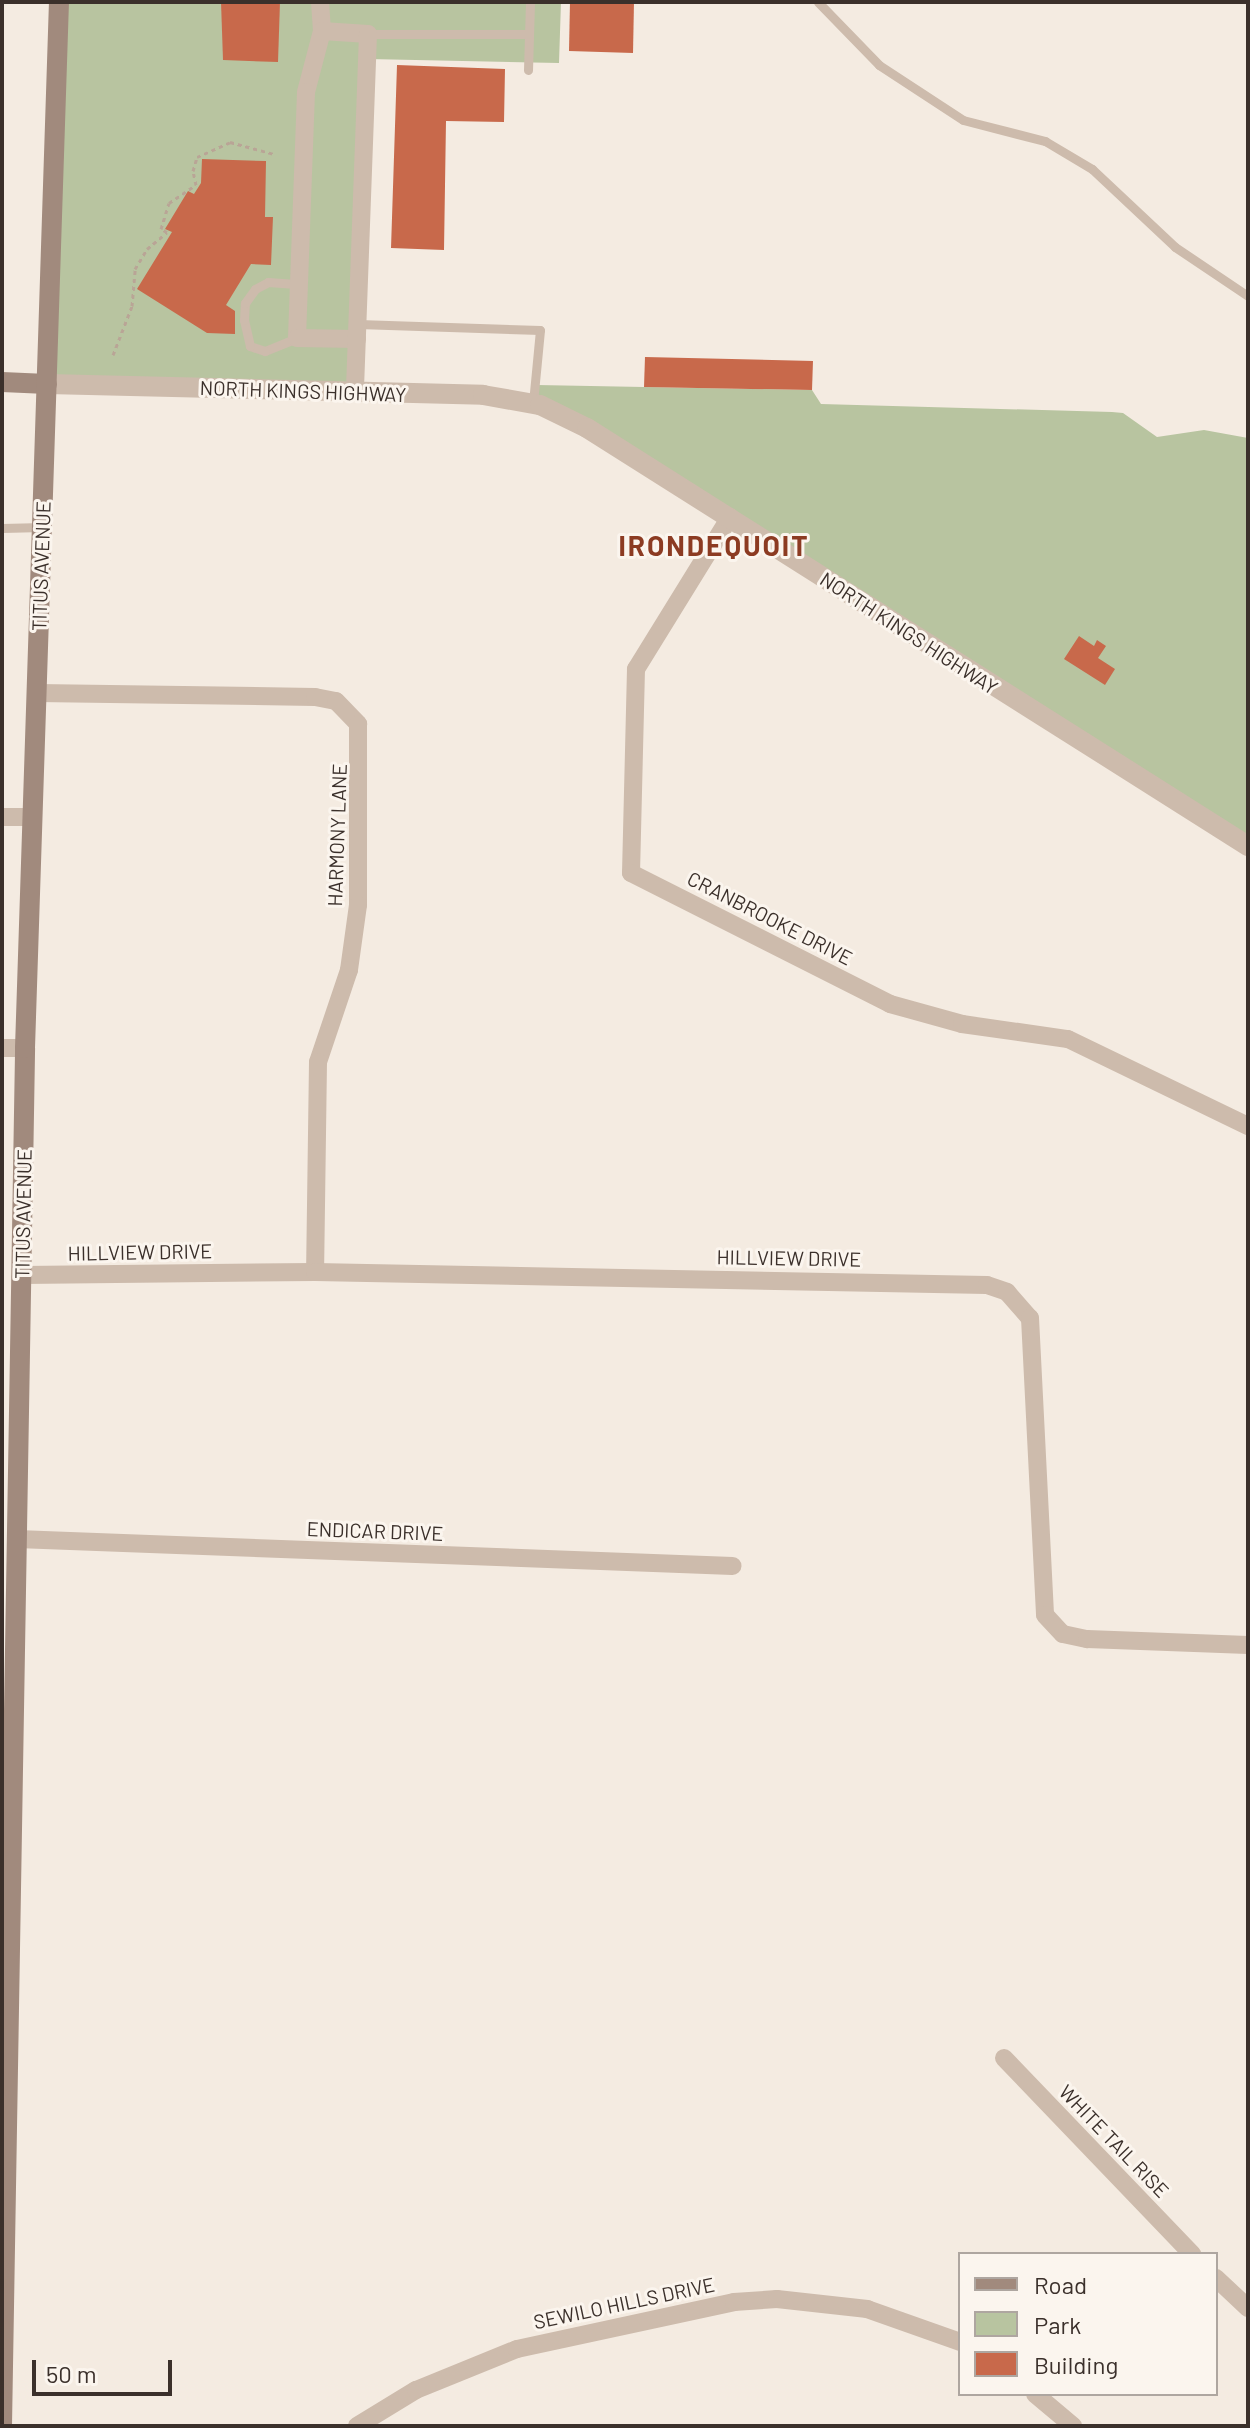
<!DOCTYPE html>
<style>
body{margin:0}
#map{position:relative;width:1250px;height:2428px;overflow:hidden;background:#f4ebe1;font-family:Barlow,sans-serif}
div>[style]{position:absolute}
.green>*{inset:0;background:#b8c4a0}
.building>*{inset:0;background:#c8694b}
.path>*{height:3px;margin-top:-1.5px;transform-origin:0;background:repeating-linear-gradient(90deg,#b9a596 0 4px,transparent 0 8px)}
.service>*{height:9px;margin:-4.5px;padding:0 4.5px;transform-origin:4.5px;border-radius:4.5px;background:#cdbbac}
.minor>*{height:18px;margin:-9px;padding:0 9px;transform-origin:9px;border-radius:9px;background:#cdbbac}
.tertiary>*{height:20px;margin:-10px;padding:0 10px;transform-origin:10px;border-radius:10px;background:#cdbbac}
.secondary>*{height:20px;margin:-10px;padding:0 10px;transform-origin:10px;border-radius:10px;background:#a18a7d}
span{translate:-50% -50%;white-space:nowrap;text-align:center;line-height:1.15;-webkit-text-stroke:6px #fbf5ee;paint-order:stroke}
.street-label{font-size:20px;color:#3b302b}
.district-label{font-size:28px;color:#8c3b22;font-weight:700;letter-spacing:2px}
.frame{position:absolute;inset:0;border:4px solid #3b302b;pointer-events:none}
.legend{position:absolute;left:958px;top:2252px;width:260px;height:144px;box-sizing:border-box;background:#fbf5ee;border:2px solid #aea6a0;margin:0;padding:10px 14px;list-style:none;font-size:24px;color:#3b302b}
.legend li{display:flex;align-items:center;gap:16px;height:40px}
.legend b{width:40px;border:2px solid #aea6a0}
.scale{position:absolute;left:32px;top:2360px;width:140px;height:36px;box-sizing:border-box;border:4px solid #3b302b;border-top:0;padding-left:10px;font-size:24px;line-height:28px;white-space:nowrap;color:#3b302b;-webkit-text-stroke:6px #fbf5ee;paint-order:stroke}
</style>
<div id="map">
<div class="green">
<i style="clip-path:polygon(59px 2px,561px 2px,559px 63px,368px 59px,358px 392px,47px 384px)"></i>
<i style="clip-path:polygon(537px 385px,812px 390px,821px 404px,1112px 412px,1123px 413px,1157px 437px,1204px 430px,1248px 438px,1248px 846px,533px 403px)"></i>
</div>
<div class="building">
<i style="clip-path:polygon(221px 2px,280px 2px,278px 62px,223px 60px)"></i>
<i style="clip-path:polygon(570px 2px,634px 2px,633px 53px,569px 51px)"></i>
<i style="clip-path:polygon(397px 65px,505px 69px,504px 122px,446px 121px,444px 250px,391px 248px)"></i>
<i style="clip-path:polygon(202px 159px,266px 161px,265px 217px,273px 217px,271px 265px,251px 264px,226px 305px,235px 311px,235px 334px,207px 333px,137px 289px,172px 232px,165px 229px,188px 191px,194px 194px,201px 183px)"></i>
<i style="clip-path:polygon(645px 357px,813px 361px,812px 390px,644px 387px)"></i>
<i style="clip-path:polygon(1079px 636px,1094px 646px,1097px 640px,1106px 646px,1098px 658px,1115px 669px,1105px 685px,1064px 659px)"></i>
</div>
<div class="path">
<i style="left:113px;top:355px;width:53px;rotate:-68.8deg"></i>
<i style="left:132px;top:306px;width:37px;rotate:-85deg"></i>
<i style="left:135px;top:269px;width:23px;rotate:-59deg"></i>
<i style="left:147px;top:249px;width:26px;rotate:-40deg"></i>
<i style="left:167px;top:232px;width:7px;rotate:-153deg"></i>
<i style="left:161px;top:229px;width:27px;rotate:-73deg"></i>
<i style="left:169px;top:203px;width:32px;rotate:-34deg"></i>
<i style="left:196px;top:185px;width:14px;rotate:-102deg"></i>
<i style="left:193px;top:171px;width:15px;rotate:-74deg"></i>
<i style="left:197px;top:157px;width:36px;rotate:-24deg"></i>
<i style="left:230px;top:142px;width:46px;rotate:15.3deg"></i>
</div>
<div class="service">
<i style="left:818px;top:2px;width:88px;rotate:45.9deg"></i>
<i style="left:879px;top:65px;width:100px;rotate:33.2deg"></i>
<i style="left:963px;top:120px;width:85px;rotate:14.4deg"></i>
<i style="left:1045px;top:141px;width:55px;rotate:30.8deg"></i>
<i style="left:1092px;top:169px;width:114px;rotate:43.2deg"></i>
<i style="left:1175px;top:247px;width:88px;rotate:33.9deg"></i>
<i style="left:368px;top:34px;width:161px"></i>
<i style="left:528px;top:70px;width:68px;rotate:-88.3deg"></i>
<i style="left:358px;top:324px;width:182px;rotate:1.9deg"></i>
<i style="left:540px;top:330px;width:73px;rotate:95.5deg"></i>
<i style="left:297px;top:338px;width:35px;rotate:158deg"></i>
<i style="left:265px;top:351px;width:16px;rotate:-162deg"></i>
<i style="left:250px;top:346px;width:27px;rotate:-103deg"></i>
<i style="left:244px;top:320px;width:17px;rotate:-87deg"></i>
<i style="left:245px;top:303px;width:17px;rotate:-54deg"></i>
<i style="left:255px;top:289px;width:15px;rotate:-28deg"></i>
<i style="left:268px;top:282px;width:31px;rotate:4deg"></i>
<i style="left:2px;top:528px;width:41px;rotate:-1.4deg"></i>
</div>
<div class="minor">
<i style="left:320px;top:2px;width:29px;rotate:86deg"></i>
<i style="left:322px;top:31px;width:63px;rotate:104.7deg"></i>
<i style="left:306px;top:92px;width:246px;rotate:92.1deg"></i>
<i style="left:297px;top:338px;width:60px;rotate:1deg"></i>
<i style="left:322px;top:31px;width:46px;rotate:3.7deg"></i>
<i style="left:368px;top:34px;width:359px;rotate:92.1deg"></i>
<i style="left:730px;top:517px;width:179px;rotate:121.7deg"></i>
<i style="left:636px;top:669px;width:204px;rotate:91.4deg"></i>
<i style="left:631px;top:873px;width:290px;rotate:26.8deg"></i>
<i style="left:890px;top:1004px;width:75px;rotate:15.5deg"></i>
<i style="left:962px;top:1024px;width:107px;rotate:8.1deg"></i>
<i style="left:1068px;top:1039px;width:200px;rotate:25.8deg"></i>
<i style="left:37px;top:693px;width:278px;rotate:0.8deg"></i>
<i style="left:315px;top:697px;width:21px;rotate:11deg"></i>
<i style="left:336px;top:701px;width:32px;rotate:46deg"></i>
<i style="left:358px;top:724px;width:181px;rotate:90deg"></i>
<i style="left:358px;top:905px;width:66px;rotate:97.9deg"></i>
<i style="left:349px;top:970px;width:97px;rotate:108.6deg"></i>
<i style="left:318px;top:1062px;width:210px;rotate:90.8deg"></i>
<i style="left:2px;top:817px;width:30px"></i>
<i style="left:2px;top:1048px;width:23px"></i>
<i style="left:23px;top:1275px;width:292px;rotate:-0.6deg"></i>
<i style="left:315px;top:1272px;width:672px;rotate:1.11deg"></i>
<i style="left:987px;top:1285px;width:21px;rotate:19deg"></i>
<i style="left:1007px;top:1292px;width:35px;rotate:49deg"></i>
<i style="left:1030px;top:1318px;width:297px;rotate:87.1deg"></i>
<i style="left:1045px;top:1615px;width:26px;rotate:47deg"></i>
<i style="left:1063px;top:1634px;width:25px;rotate:12deg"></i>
<i style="left:1087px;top:1639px;width:161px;rotate:2.1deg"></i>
<i style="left:17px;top:1539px;width:716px;rotate:2.16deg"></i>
<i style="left:1004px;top:2058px;width:272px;rotate:46.2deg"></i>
<i style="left:1216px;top:2278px;width:44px;rotate:43.2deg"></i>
<i style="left:1035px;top:2394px;width:50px;rotate:40.1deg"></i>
<i style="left:357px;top:2426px;width:69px;rotate:-31.4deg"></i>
<i style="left:416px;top:2390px;width:109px;rotate:-22.1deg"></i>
<i style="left:517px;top:2349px;width:222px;rotate:-12.2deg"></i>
<i style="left:734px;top:2302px;width:43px;rotate:-4deg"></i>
<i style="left:777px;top:2299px;width:91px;rotate:6.3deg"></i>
<i style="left:867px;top:2309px;width:99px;rotate:19.5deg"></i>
</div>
<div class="tertiary">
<i style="left:47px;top:384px;width:436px;rotate:1.4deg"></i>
<i style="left:483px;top:395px;width:58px;rotate:10deg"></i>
<i style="left:540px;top:405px;width:52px;rotate:26.1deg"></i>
<i style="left:587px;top:428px;width:782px;rotate:32.31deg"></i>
</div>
<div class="secondary">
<i style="left:2px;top:382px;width:45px;rotate:2.5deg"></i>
<i style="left:2px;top:2426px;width:1378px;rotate:-89.04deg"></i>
<i style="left:25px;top:1048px;width:1047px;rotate:-88.14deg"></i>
</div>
<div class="street-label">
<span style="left:303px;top:391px;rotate:2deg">NORTH KINGS HIGHWAY</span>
<span style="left:41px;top:566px;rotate:-88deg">TITUS AVENUE</span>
<span style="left:909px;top:633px;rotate:33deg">NORTH KINGS HIGHWAY</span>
<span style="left:337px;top:835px;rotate:-88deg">HARMONY LANE</span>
<span style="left:770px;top:918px;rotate:27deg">CRANBROOKE DRIVE</span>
<span style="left:23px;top:1214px;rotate:-89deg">TITUS AVENUE</span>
<span style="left:140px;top:1252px;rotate:-1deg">HILLVIEW DRIVE</span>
<span style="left:789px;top:1258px;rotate:1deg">HILLVIEW DRIVE</span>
<span style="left:375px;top:1531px;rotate:2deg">ENDICAR DRIVE</span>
<span style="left:1114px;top:2141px;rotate:46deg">WHITE TAIL RISE</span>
<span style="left:624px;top:2303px;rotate:-12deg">SEWILO HILLS DRIVE</span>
</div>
<div class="district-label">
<span style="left:714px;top:545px">IRONDEQUOIT</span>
</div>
<div class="frame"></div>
<ul class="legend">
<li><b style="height:10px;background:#a18a7d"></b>Road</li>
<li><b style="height:22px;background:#b8c4a0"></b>Park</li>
<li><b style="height:22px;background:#c8694b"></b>Building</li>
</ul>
<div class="scale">50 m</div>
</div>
